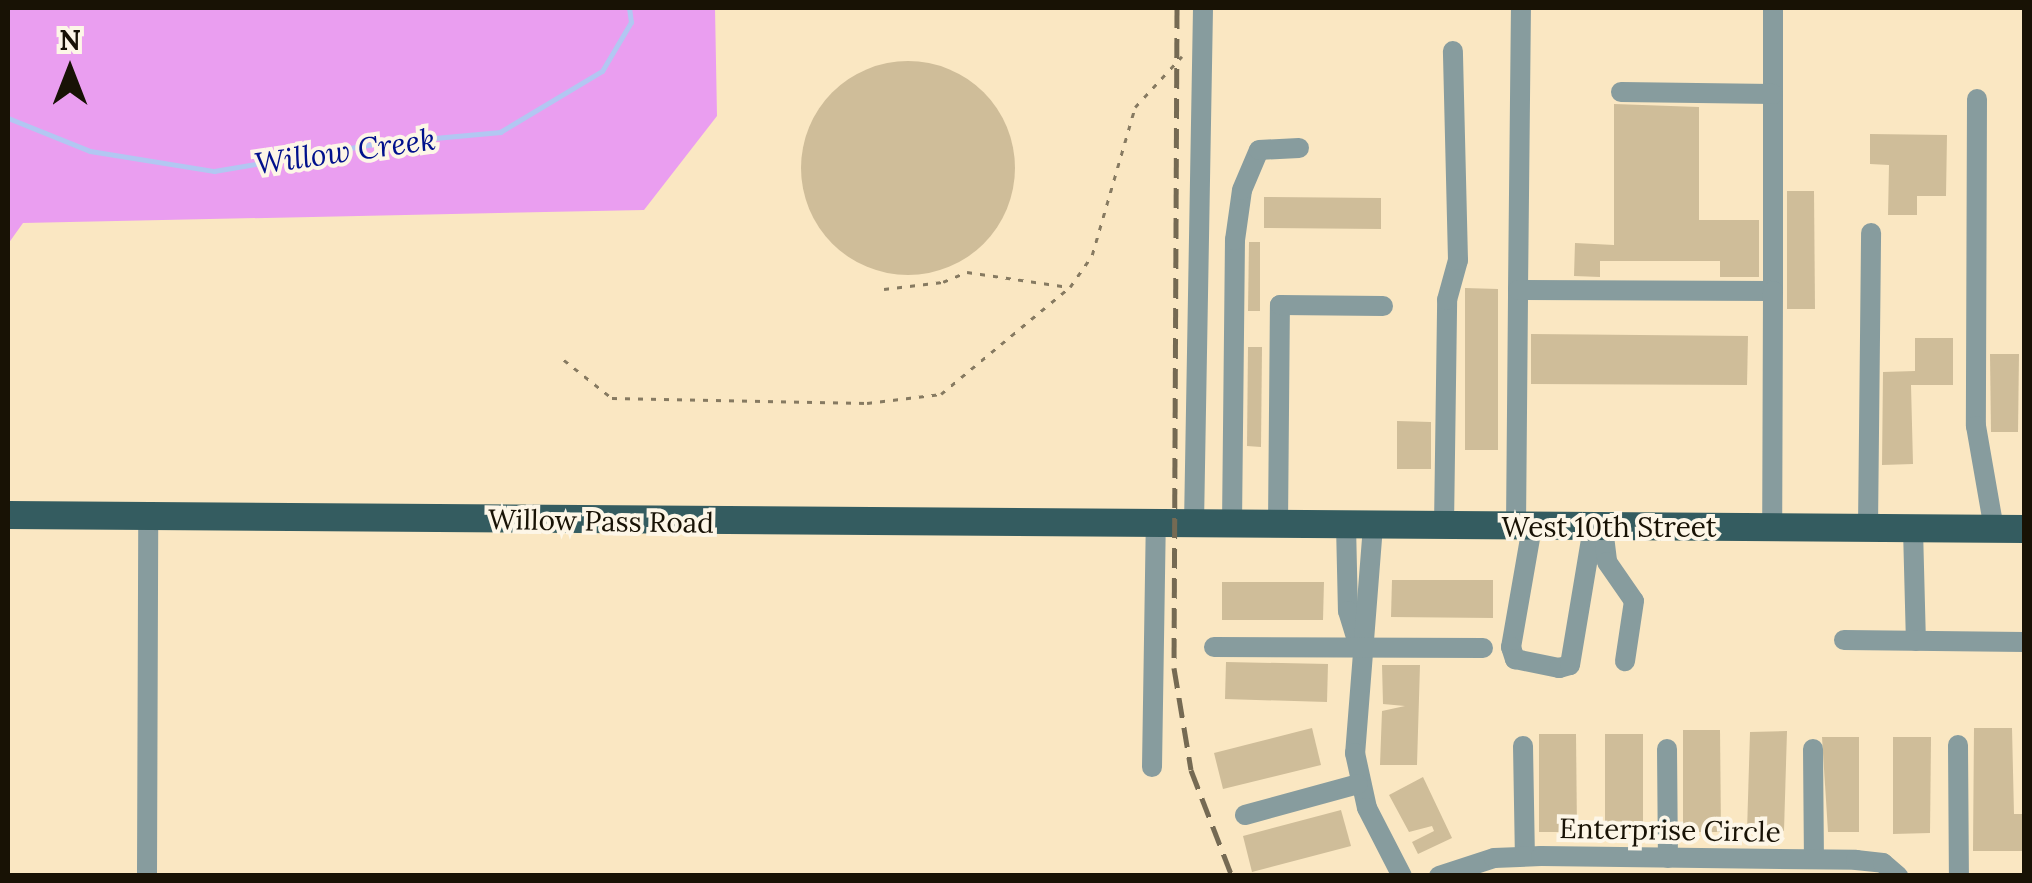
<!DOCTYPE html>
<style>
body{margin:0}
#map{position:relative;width:2032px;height:883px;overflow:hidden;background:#fae7c2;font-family:Lora,serif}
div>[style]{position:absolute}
.green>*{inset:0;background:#ea9ef0}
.stream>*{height:5px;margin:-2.5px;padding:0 2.5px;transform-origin:2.5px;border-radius:2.5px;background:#b2c7f2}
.building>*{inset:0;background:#cfbd99}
.round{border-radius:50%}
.path>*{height:2.5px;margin-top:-1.25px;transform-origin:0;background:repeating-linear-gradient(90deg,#867a61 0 5px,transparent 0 13px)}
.minor>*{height:20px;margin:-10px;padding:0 10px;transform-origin:10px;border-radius:10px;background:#879c9e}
.major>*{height:28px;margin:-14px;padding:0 14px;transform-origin:14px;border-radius:14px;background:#345c60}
.rail>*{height:5px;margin-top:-2.5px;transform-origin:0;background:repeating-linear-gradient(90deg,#756a53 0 20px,transparent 0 30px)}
span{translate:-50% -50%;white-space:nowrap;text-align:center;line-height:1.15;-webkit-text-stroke:8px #fdf6e7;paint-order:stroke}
.street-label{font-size:28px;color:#181205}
.water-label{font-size:30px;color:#00108c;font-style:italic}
.frame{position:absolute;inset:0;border:10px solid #181205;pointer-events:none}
.north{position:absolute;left:20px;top:20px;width:100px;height:100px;-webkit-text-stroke:8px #fdf6e7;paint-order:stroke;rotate:0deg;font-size:28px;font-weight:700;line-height:40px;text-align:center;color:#181205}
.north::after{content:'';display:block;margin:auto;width:35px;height:45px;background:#181205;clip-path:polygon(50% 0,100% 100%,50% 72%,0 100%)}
</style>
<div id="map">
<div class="green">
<i style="clip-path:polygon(8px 8px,715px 8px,717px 116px,644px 210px,23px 223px,8px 244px)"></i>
</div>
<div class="stream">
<i style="left:8px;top:118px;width:88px;rotate:21.9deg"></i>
<i style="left:90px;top:151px;width:126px;rotate:9.2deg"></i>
<i style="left:214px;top:171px;width:168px;rotate:-9.6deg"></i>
<i style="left:380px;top:143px;width:121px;rotate:-5.2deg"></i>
<i style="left:500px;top:132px;width:119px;rotate:-30.9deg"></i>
<i style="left:602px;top:71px;width:57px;rotate:-59.4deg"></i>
<i style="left:631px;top:22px;width:14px;rotate:-98deg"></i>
</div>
<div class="building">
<i class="round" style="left:801px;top:61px;width:214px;height:214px"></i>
<i style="clip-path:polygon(1614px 104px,1699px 107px,1699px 220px,1759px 220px,1759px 277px,1720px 277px,1720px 261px,1600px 261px,1600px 277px,1574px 276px,1575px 243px,1614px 245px)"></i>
<i style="clip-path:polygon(1870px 134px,1947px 135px,1946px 196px,1917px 196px,1917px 215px,1888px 215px,1889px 165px,1870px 164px)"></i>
<i style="clip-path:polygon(1787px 191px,1814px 191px,1815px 309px,1787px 309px)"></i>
<i style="clip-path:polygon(1264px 197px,1381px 198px,1381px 229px,1264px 228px)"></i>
<i style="clip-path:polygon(1249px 242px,1260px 242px,1260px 311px,1248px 311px)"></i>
<i style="clip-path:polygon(1465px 288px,1498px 289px,1498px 450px,1465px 450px)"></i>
<i style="clip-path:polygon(1531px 334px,1748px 336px,1747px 385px,1531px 384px)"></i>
<i style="clip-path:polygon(1915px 338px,1953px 338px,1953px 385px,1911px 385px,1913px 464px,1882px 465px,1883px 372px,1915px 371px)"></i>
<i style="clip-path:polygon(1248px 347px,1262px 347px,1261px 447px,1247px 446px)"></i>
<i style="clip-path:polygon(1990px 354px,2019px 354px,2018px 432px,1991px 432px)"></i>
<i style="clip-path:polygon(1397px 421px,1431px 422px,1431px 469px,1397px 469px)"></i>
<i style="clip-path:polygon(1392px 580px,1493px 580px,1493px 618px,1391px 617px)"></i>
<i style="clip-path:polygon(1222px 582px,1324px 582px,1323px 620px,1222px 620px)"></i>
<i style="clip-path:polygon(1226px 662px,1328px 664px,1327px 702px,1225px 699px)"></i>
<i style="clip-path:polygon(1382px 665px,1420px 665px,1417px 765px,1380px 765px,1382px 711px,1405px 706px,1383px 704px)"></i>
<i style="clip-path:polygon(1312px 728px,1321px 765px,1223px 789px,1214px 753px)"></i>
<i style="clip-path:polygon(1974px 728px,2012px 728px,2014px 814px,2024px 814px,2024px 851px,1973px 851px)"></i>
<i style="clip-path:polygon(1683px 730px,1720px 730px,1721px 832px,1683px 832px)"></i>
<i style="clip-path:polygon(1787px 731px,1784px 831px,1747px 832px,1750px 732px)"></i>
<i style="clip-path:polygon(1539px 734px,1576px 734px,1577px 832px,1539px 832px)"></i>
<i style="clip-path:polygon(1605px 734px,1643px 734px,1643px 831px,1605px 831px)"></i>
<i style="clip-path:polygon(1822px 737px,1859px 737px,1859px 832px,1828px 832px)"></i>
<i style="clip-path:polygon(1893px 737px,1931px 737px,1930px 833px,1893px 834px)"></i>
<i style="clip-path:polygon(1423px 777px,1452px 838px,1418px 854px,1412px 842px,1434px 831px,1432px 826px,1409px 832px,1389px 795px)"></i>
<i style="clip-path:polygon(1341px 810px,1351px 846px,1252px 872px,1243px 836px)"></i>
</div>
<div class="path">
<i style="left:884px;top:289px;width:59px;rotate:-6.8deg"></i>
<i style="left:943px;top:282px;width:26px;rotate:-23deg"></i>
<i style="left:967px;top:272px;width:103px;rotate:8.4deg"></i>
<i style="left:564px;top:360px;width:61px;rotate:38.4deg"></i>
<i style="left:612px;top:398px;width:255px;rotate:1.1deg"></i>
<i style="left:867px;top:403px;width:75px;rotate:-6.9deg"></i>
<i style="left:941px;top:394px;width:168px;rotate:-39.7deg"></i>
<i style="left:1070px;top:287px;width:39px;rotate:-55deg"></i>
<i style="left:1092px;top:255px;width:154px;rotate:-73.8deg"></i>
<i style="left:1135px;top:107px;width:69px;rotate:-47.3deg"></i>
</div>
<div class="minor">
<i style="left:1773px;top:8px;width:283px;rotate:90deg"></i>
<i style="left:1621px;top:92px;width:152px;rotate:0.8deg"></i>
<i style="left:1977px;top:99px;width:327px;rotate:90.2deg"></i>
<i style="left:1976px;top:426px;width:105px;rotate:80.1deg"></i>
<i style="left:1518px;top:290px;width:282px;rotate:-89.4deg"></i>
<i style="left:1194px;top:524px;width:516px;rotate:-89deg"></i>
<i style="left:1232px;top:525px;width:285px;rotate:-89.4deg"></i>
<i style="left:1235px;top:240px;width:50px;rotate:-82deg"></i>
<i style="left:1242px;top:190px;width:43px;rotate:-67deg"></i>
<i style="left:1259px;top:150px;width:40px;rotate:-2.9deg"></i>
<i style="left:1278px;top:525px;width:220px;rotate:-89.5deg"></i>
<i style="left:1280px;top:305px;width:103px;rotate:0.6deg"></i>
<i style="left:1346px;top:525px;width:86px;rotate:88.7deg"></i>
<i style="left:1348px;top:611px;width:37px;rotate:73deg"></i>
<i style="left:1373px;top:526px;width:228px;rotate:94.5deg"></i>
<i style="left:1355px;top:753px;width:56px;rotate:77.7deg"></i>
<i style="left:1367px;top:808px;width:76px;rotate:62.8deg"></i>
<i style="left:1444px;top:526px;width:226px;rotate:-89.2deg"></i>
<i style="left:1447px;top:300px;width:41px;rotate:-74.6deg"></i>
<i style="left:1458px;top:260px;width:209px;rotate:-91.4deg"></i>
<i style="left:1516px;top:526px;width:236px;rotate:-89.5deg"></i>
<i style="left:1518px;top:290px;width:255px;rotate:0.2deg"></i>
<i style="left:1773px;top:291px;width:236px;rotate:90.2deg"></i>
<i style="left:1532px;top:527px;width:122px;rotate:99.9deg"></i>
<i style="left:1511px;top:647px;width:13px;rotate:72deg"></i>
<i style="left:1515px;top:659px;width:45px;rotate:11.6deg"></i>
<i style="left:1559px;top:668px;width:11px;rotate:-15deg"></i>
<i style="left:1570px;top:665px;width:140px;rotate:-80.5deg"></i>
<i style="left:1603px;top:528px;width:34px;rotate:83deg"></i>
<i style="left:1607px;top:562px;width:47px;rotate:55.3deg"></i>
<i style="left:1634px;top:601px;width:61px;rotate:98.5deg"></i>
<i style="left:1868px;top:528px;width:295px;rotate:-89.4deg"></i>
<i style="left:1913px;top:529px;width:112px;rotate:88.5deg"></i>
<i style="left:1844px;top:640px;width:180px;rotate:0.6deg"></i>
<i style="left:1214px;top:647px;width:269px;rotate:0.2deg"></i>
<i style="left:1958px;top:745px;width:131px;rotate:89.6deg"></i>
<i style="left:1523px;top:746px;width:110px;rotate:89deg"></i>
<i style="left:1667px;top:749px;width:109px;rotate:89.5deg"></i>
<i style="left:1813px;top:749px;width:110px;rotate:89.5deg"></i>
<i style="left:1152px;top:767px;width:243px;rotate:-89.1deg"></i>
<i style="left:1245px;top:815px;width:117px;rotate:-15.3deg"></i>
<i style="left:147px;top:876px;width:360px;rotate:-89.8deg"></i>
<i style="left:1439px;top:876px;width:58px;rotate:-18.1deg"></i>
<i style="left:1494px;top:858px;width:47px;rotate:-2.4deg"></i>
<i style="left:1541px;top:856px;width:315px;rotate:0.7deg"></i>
<i style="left:1856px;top:860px;width:27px;rotate:6deg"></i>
<i style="left:1883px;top:863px;width:20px;rotate:41deg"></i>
</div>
<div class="major">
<i style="left:8px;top:515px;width:2016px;rotate:0.4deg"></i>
</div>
<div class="rail">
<i style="left:1177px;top:8px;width:660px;rotate:90.26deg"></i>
<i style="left:1174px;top:668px;width:103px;rotate:80.5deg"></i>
<i style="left:1191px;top:770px;width:114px;rotate:68.9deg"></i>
</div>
<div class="street-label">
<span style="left:601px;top:521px;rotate:1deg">Willow Pass Road</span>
<span style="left:1609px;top:527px">West 10th Street</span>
<span style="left:1670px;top:830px;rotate:1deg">Enterprise Circle</span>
</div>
<div class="water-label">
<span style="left:345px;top:151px;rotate:-8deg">Willow Creek</span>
</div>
<div class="frame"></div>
<div class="north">N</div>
</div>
